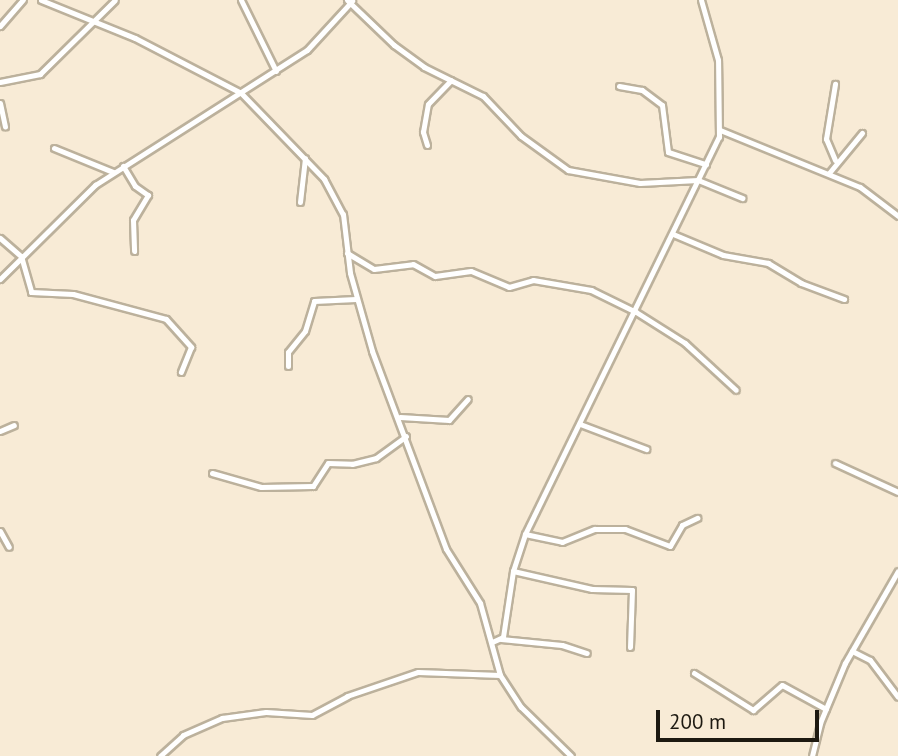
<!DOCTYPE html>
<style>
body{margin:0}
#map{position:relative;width:898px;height:756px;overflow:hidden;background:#f8ebd6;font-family:"PT Sans",sans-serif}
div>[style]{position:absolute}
.roads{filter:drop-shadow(2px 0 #bcb19c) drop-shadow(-2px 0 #bcb19c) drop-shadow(0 2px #bcb19c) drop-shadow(0 -2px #bcb19c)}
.minor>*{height:5px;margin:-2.5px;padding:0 2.5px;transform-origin:2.5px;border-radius:2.5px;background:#fff}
span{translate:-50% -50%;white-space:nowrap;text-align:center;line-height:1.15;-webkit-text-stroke:5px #f8ebd6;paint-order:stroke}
.scale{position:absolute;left:656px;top:710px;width:163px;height:32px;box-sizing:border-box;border:4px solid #1d1911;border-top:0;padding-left:9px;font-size:21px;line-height:24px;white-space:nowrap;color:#1d1911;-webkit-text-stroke:5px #f8ebd6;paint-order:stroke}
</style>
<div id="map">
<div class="roads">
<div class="minor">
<i style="left:41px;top:0;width:101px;rotate:22deg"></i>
<i style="left:135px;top:38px;width:119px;rotate:27.4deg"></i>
<i style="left:241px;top:93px;width:120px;rotate:46deg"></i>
<i style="left:324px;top:179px;width:40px;rotate:62deg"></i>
<i style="left:343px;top:214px;width:59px;rotate:83.2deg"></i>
<i style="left:350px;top:273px;width:81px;rotate:74.2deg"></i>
<i style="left:372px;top:351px;width:211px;rotate:69.5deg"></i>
<i style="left:446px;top:549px;width:64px;rotate:57.8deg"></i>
<i style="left:480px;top:603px;width:75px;rotate:74.5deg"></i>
<i style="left:500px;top:675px;width:38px;rotate:57deg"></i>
<i style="left:521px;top:707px;width:70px;rotate:44.4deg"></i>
<i style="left:241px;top:0;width:79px;rotate:63.8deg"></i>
<i style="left:347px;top:0;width:65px;rotate:43.8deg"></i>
<i style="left:394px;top:45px;width:37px;rotate:36deg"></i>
<i style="left:424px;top:67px;width:66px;rotate:26.2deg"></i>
<i style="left:483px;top:96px;width:55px;rotate:46.5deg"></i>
<i style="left:521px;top:136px;width:58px;rotate:35.9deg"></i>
<i style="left:568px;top:170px;width:73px;rotate:10.2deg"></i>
<i style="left:640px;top:183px;width:58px;rotate:-3deg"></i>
<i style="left:698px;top:180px;width:48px;rotate:22.2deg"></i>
<i style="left:0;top:26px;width:35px;rotate:-49deg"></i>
<i style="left:0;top:82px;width:41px;rotate:-11.3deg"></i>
<i style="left:40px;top:74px;width:105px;rotate:-44.6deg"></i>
<i style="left:619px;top:86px;width:23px;rotate:10deg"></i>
<i style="left:642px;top:90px;width:25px;rotate:37deg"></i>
<i style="left:662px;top:105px;width:47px;rotate:82.7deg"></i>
<i style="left:668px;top:152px;width:40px;rotate:18deg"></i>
<i style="left:0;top:103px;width:24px;rotate:78deg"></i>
<i style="left:720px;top:130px;width:151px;rotate:22.2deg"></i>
<i style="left:860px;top:187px;width:48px;rotate:37.3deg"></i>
<i style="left:427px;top:145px;width:14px;rotate:-107deg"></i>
<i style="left:423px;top:132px;width:28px;rotate:-80deg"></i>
<i style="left:428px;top:104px;width:33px;rotate:-46deg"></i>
<i style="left:54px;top:148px;width:64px;rotate:22.1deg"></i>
<i style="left:835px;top:160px;width:23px;rotate:-113deg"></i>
<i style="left:826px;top:139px;width:56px;rotate:-80.7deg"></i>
<i style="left:123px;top:166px;width:23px;rotate:59deg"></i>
<i style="left:135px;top:186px;width:16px;rotate:35deg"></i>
<i style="left:148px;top:195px;width:29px;rotate:121deg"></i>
<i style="left:133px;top:220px;width:31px;rotate:88deg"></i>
<i style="left:829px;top:173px;width:52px;rotate:-50.5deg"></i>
<i style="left:300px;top:202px;width:44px;rotate:-83.5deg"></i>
<i style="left:673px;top:234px;width:54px;rotate:22.8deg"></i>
<i style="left:723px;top:255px;width:46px;rotate:10.1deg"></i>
<i style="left:768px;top:263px;width:39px;rotate:31deg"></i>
<i style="left:801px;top:283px;width:46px;rotate:20.4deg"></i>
<i style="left:0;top:238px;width:28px;rotate:41deg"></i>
<i style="left:21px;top:256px;width:37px;rotate:74deg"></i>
<i style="left:31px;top:292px;width:42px;rotate:2.7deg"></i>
<i style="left:73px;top:294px;width:96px;rotate:15deg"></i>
<i style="left:166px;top:319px;width:38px;rotate:48deg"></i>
<i style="left:191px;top:347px;width:27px;rotate:112deg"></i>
<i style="left:347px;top:253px;width:31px;rotate:31deg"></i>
<i style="left:374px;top:269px;width:39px;rotate:-7deg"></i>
<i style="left:413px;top:264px;width:25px;rotate:29deg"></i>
<i style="left:435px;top:276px;width:36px;rotate:-8deg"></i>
<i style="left:471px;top:271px;width:41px;rotate:22.8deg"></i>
<i style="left:509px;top:287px;width:25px;rotate:-16deg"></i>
<i style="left:533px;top:280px;width:59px;rotate:9.8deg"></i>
<i style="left:591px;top:290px;width:50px;rotate:26.1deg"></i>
<i style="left:636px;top:312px;width:58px;rotate:32.3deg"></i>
<i style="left:685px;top:343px;width:69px;rotate:42.7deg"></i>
<i style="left:0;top:279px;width:134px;rotate:-44.7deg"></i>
<i style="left:95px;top:185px;width:251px;rotate:-32.5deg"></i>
<i style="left:307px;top:50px;width:67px;rotate:-47.4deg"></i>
<i style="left:288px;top:366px;width:14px;rotate:-90deg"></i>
<i style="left:288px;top:352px;width:27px;rotate:-51deg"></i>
<i style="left:305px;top:331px;width:31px;rotate:-73deg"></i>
<i style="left:314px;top:301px;width:42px;rotate:-2.7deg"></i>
<i style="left:400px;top:417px;width:49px;rotate:3.5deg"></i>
<i style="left:449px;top:420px;width:28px;rotate:-48deg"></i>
<i style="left:580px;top:424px;width:71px;rotate:20.7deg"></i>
<i style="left:0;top:431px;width:15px;rotate:-23deg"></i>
<i style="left:835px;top:463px;width:69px;rotate:24.7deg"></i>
<i style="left:212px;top:473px;width:51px;rotate:15.9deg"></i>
<i style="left:261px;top:487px;width:52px;rotate:-1.1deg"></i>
<i style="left:313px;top:486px;width:27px;rotate:-57deg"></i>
<i style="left:328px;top:463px;width:24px;rotate:2deg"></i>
<i style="left:352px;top:464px;width:25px;rotate:-14deg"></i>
<i style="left:376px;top:458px;width:37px;rotate:-36deg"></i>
<i style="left:0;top:531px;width:18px;rotate:61deg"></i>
<i style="left:525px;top:534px;width:38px;rotate:12deg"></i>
<i style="left:562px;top:542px;width:35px;rotate:-22deg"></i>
<i style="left:595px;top:529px;width:30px"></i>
<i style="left:625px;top:529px;width:48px;rotate:20.7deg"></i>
<i style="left:670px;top:546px;width:24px;rotate:-60deg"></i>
<i style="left:682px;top:525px;width:17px;rotate:-25deg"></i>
<i style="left:513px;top:571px;width:81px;rotate:12.8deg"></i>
<i style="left:592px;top:589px;width:40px;rotate:1.4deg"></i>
<i style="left:632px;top:590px;width:57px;rotate:92deg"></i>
<i style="left:501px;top:639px;width:61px;rotate:5.6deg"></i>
<i style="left:562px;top:645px;width:26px;rotate:18deg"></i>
<i style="left:492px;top:642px;width:12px;rotate:-24deg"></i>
<i style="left:503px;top:637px;width:67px;rotate:-81.4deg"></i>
<i style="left:513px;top:571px;width:39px;rotate:-72deg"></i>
<i style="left:525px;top:534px;width:442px;rotate:-64deg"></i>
<i style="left:719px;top:137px;width:77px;rotate:-90.7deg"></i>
<i style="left:718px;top:60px;width:62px;rotate:-105.8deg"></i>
<i style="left:852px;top:651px;width:20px;rotate:27deg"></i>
<i style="left:870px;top:660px;width:46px;rotate:52.9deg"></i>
<i style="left:694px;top:673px;width:70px;rotate:32.1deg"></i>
<i style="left:753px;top:710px;width:38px;rotate:-41deg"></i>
<i style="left:782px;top:685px;width:50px;rotate:28.6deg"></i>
<i style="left:160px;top:756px;width:31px;rotate:-42deg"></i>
<i style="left:183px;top:735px;width:43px;rotate:-23.6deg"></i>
<i style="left:222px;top:718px;width:44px;rotate:-7.8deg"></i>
<i style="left:266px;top:712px;width:46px;rotate:3.7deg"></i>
<i style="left:312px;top:715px;width:40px;rotate:-28deg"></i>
<i style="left:347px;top:696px;width:75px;rotate:-18.7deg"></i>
<i style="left:418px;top:672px;width:82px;rotate:2.1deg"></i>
<i style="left:812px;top:756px;width:34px;rotate:-76deg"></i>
<i style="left:820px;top:723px;width:65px;rotate:-67.4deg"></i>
<i style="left:845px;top:663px;width:106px;rotate:-60.1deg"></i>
</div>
</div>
<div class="scale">200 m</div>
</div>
